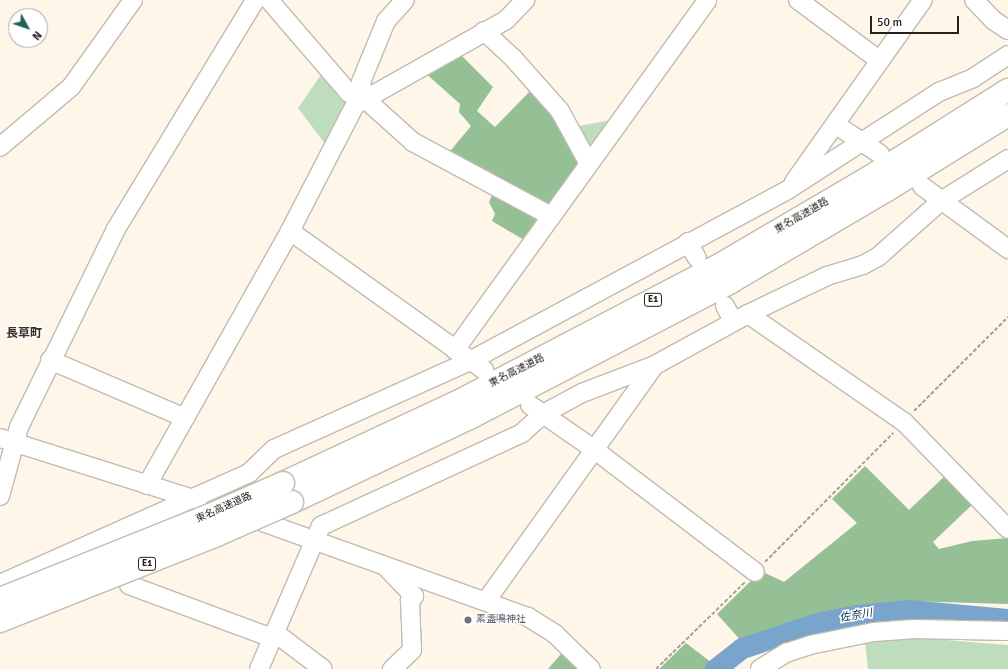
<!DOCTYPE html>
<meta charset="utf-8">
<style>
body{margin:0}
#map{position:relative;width:1008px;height:669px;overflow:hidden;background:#fef6e9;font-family:Signika,"Noto Sans JP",sans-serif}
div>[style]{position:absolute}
.green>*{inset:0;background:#beddbc}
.forest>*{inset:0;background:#95bf94}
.river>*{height:21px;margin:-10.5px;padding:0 10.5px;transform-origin:10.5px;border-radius:10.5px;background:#79a5cc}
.path>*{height:2px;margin-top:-1px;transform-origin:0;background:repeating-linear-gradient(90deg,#a6a096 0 4px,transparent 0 6px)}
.roads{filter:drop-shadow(1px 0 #c2bbae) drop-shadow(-1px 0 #c2bbae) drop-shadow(0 1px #c2bbae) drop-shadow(0 -1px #c2bbae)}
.minor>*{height:18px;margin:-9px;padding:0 9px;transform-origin:9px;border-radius:9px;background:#fff}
.highway>*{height:22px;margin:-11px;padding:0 11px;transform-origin:11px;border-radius:11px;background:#fff}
.bridges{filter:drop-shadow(1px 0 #c2bbae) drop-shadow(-1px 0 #c2bbae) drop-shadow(0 1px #c2bbae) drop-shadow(0 -1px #c2bbae)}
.highway-bridge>*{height:22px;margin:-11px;padding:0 11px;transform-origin:11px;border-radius:11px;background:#fff}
.dots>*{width:11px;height:11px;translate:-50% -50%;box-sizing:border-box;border:2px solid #fff;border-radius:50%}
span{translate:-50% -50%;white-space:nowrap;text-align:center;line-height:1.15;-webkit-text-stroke:3px #fff;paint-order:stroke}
.shield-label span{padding:1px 3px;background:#fff;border:1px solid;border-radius:3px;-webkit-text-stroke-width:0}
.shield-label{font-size:9px;color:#24211c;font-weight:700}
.street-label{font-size:10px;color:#24211c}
.worship-label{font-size:10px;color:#5b616d}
.left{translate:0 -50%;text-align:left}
.water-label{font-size:11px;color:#0a2d48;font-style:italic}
.quarter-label{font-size:12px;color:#362f26;font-weight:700}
.north{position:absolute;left:8px;top:8px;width:40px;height:40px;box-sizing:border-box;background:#fff;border:1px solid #a7a6a4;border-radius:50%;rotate:130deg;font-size:11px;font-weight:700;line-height:16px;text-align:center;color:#24211c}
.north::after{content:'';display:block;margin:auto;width:14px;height:18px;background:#206455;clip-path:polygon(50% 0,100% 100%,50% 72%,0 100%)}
.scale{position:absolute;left:870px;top:16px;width:89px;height:18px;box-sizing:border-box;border:2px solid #24211c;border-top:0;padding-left:5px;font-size:12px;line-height:14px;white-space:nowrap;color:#24211c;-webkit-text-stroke:3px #fff;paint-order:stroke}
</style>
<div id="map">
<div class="green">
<i style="clip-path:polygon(323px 72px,348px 106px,329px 149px,298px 108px)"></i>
<i style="clip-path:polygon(617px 119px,589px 158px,573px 127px)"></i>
<i style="clip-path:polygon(892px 639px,934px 639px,1008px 645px,1008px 669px,868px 669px,865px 642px)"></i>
</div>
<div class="forest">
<i style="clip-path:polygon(456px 50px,493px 87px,477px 111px,495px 127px,535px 86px,586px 162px,551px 212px,446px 156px,471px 126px,459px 112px,460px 104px,422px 70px)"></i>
<i style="clip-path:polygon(494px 191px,547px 218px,529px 243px,492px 221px,495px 214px,489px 202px)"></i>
<i style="clip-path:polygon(865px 466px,909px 510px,947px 474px,975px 502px,933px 542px,939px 549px,972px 541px,1008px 538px,1008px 604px,907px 601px,859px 607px,810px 618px,744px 644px,717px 614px,761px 571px,784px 582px,857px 523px,832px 499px)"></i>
<i style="clip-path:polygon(686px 643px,712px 663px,705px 669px,659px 669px)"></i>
<i style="clip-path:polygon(566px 648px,587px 669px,548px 669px)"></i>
</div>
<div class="river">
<i style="left:715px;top:669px;width:34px;rotate:-38deg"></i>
<i style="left:742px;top:648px;width:79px;rotate:-18.4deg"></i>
<i style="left:817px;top:623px;width:41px;rotate:-11.3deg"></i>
<i style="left:857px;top:615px;width:52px;rotate:-5.5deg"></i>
<i style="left:909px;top:610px;width:99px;rotate:5.2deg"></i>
</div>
<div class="path">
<i style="left:914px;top:411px;width:133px;rotate:-45deg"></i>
<i style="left:765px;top:562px;width:182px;rotate:-45.2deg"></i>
<i style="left:656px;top:669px;width:124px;rotate:-44.3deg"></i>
</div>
<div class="roads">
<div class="minor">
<i style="left:269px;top:0;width:123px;rotate:49.3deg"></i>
<i style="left:349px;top:93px;width:16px;rotate:18deg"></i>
<i style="left:364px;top:98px;width:66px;rotate:41.9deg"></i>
<i style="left:413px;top:142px;width:157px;rotate:28.2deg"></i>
<i style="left:798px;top:0;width:102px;rotate:36.6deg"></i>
<i style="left:974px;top:0;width:28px;rotate:46deg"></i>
<i style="left:993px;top:20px;width:18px;rotate:34deg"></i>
<i style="left:484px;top:31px;width:40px;rotate:43deg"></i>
<i style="left:513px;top:58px;width:71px;rotate:48.4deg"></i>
<i style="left:560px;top:111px;width:60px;rotate:61.3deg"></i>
<i style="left:364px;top:98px;width:16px;rotate:-101deg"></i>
<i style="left:361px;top:82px;width:66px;rotate:-67.7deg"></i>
<i style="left:386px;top:21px;width:28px;rotate:-48deg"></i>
<i style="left:835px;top:124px;width:54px;rotate:33.7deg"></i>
<i style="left:0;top:147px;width:93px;rotate:-40.2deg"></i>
<i style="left:71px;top:87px;width:107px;rotate:-54.5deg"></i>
<i style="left:794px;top:182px;width:223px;rotate:-54.7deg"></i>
<i style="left:922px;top:186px;width:107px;rotate:36.2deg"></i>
<i style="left:290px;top:231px;width:239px;rotate:35.6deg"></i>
<i style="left:688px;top:242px;width:18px;rotate:61deg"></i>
<i style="left:725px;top:306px;width:18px;rotate:61deg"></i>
<i style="left:748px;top:314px;width:190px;rotate:34.7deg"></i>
<i style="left:904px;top:422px;width:149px;rotate:45.8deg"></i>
<i style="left:455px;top:350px;width:431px;rotate:-54.2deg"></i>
<i style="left:50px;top:360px;width:147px;rotate:23.2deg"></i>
<i style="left:530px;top:405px;width:79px;rotate:34.7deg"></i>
<i style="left:595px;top:450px;width:201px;rotate:37.3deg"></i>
<i style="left:0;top:438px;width:207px;rotate:17.5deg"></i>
<i style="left:147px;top:485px;width:291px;rotate:-60.6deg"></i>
<i style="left:290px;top:231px;width:142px;rotate:-62.7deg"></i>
<i style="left:355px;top:105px;width:173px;rotate:-29.4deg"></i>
<i style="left:506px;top:20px;width:28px;rotate:-46deg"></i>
<i style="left:0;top:496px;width:72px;rotate:-74.6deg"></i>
<i style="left:19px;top:427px;width:220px;rotate:-63.9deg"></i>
<i style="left:116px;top:229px;width:268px;rotate:-58.7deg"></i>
<i style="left:246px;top:516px;width:300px;rotate:19.7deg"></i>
<i style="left:528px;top:617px;width:32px;rotate:32deg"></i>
<i style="left:555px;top:634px;width:50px;rotate:44.2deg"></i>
<i style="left:385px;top:566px;width:42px;rotate:46deg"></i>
<i style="left:414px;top:596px;width:6px;rotate:135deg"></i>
<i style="left:410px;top:600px;width:50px;rotate:87.7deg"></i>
<i style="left:412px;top:650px;width:28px;rotate:136deg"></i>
<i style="left:0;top:584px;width:273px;rotate:-24deg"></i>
<i style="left:249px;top:473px;width:35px;rotate:-44deg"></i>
<i style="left:274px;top:449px;width:215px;rotate:-24.2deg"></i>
<i style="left:470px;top:361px;width:362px;rotate:-28.3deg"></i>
<i style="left:789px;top:189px;width:179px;rotate:-32.9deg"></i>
<i style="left:939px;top:92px;width:37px;rotate:-22deg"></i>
<i style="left:973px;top:78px;width:42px;rotate:-33.3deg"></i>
<i style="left:129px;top:585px;width:153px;rotate:20.3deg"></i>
<i style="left:486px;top:601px;width:290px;rotate:-54.4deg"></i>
<i style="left:274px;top:632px;width:61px;rotate:37.1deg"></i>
<i style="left:259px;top:669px;width:156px;rotate:-66.6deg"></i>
<i style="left:321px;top:526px;width:221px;rotate:-24.8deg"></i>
<i style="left:522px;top:433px;width:28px;rotate:-42deg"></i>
<i style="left:543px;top:414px;width:44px;rotate:-28.3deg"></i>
<i style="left:582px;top:393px;width:78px;rotate:-21deg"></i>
<i style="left:655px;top:365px;width:106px;rotate:-28.7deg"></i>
<i style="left:748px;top:314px;width:88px;rotate:-25.7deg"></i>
<i style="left:827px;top:276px;width:38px;rotate:-17deg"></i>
<i style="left:863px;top:265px;width:18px;rotate:-29deg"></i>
<i style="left:879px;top:256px;width:83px;rotate:-41.6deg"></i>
<i style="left:941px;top:201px;width:79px;rotate:-32.1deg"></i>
<i style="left:760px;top:669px;width:31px;rotate:-32deg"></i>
<i style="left:786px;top:653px;width:25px;rotate:-18deg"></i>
<i style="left:810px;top:645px;width:65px;rotate:-11.5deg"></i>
<i style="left:874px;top:632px;width:41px;rotate:-4.2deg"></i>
<i style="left:915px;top:629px;width:93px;rotate:1.2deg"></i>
</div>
<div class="highway">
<i style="left:283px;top:483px;width:196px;rotate:-25deg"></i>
<i style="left:461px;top:400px;width:293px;rotate:-27.6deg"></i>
<i style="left:721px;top:264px;width:180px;rotate:-30.4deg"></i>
<i style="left:876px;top:173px;width:156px;rotate:-32.2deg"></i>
<i style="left:292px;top:502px;width:197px;rotate:-25.3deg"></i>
<i style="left:470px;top:418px;width:294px;rotate:-27.5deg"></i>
<i style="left:731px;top:282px;width:181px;rotate:-30.5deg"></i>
<i style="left:887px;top:190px;width:142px;rotate:-31.8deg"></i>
</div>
</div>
<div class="bridges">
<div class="highway-bridge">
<i style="left:0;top:599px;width:224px;rotate:-21.8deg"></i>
<i style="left:208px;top:516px;width:82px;rotate:-23.7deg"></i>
<i style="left:0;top:621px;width:233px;rotate:-21.6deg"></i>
<i style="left:217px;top:535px;width:82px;rotate:-23.7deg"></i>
</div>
</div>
<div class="dots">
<i style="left:468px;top:620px;background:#6b7280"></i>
</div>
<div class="shield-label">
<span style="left:653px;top:300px">E1</span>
<span style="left:147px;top:564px">E1</span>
</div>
<div class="street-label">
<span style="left:802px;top:216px;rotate:-30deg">東名高速道路</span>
<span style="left:517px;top:371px;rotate:-27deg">東名高速道路</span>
<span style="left:224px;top:508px;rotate:-24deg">東名高速道路</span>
</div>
<div class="worship-label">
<span class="left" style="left:476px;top:620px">素盞鳴神社</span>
</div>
<div class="water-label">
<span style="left:856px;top:616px;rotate:-9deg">佐奈川</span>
</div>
<div class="quarter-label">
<span style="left:24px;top:334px">長草町</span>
</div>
<div class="north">N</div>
<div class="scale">50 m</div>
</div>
